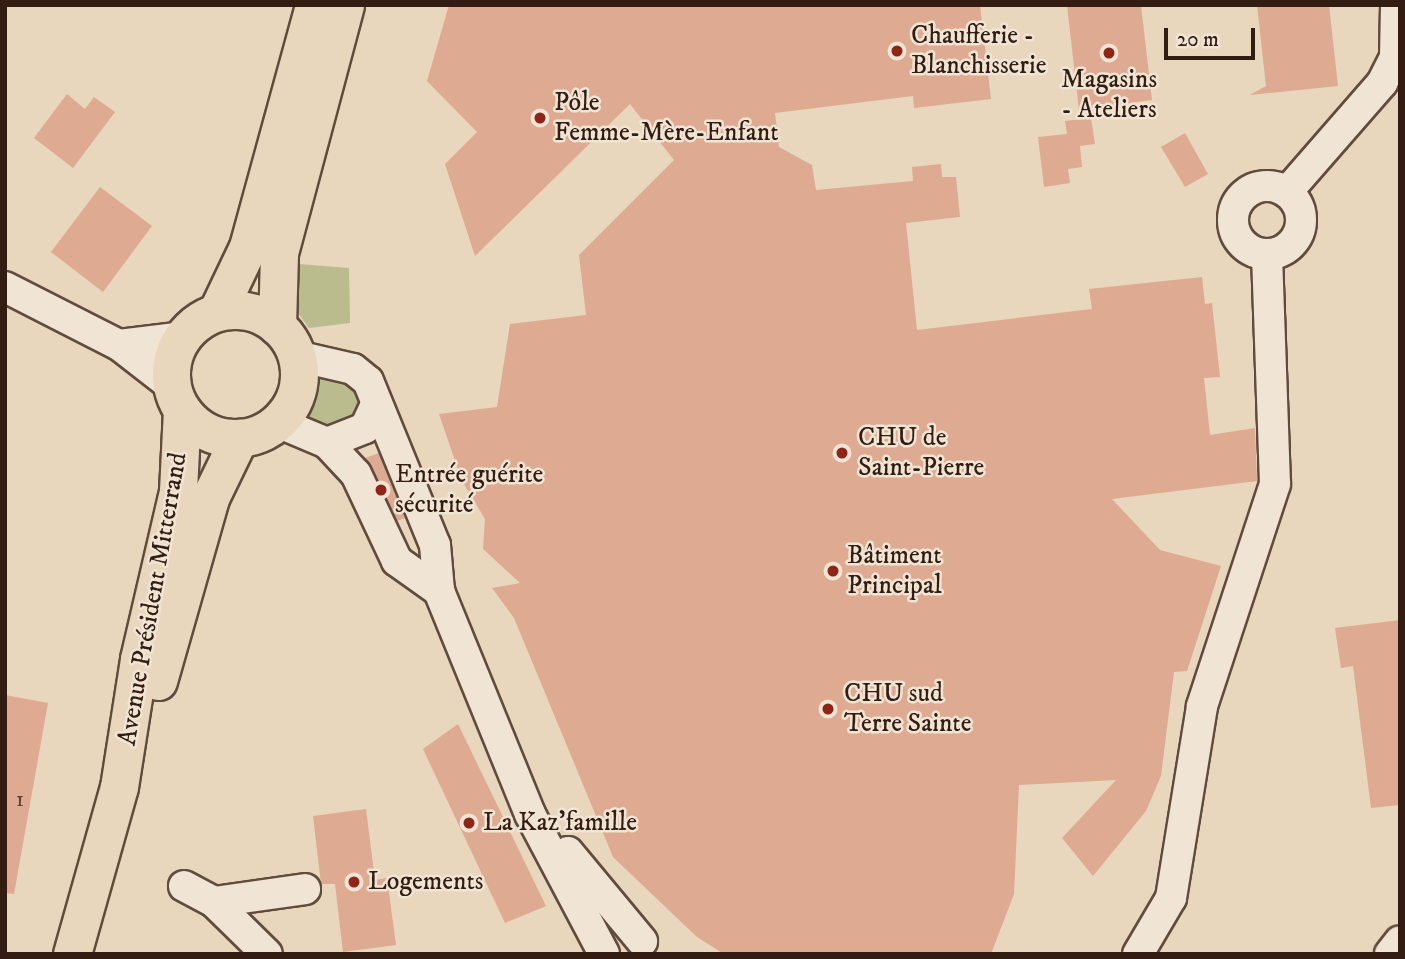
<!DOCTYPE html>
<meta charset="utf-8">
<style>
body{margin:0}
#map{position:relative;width:1405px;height:959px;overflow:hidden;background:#e8d6bd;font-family:"IM FELL DW Pica",serif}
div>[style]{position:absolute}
.green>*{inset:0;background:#bbbc8e}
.building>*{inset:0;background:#deaa91}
.roads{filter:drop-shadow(2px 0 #604b3d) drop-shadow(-2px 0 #604b3d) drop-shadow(0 2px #604b3d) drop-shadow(0 -2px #604b3d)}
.minor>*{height:30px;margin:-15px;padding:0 15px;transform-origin:15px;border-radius:15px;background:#f0e4d4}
.minor>.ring{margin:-15px;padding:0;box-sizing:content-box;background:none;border:30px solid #f0e4d4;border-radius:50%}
.major>*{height:37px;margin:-18.5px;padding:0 18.5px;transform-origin:18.5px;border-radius:18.5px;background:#e8d6bd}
.major>.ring{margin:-18.5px;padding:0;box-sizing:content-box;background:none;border:37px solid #e8d6bd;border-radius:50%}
.dots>*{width:19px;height:19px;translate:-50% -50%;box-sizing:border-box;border:4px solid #f0e4d4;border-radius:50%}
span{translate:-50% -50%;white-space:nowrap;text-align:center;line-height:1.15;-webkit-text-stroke:5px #f0e4d4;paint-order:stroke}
.number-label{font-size:23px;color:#5e4032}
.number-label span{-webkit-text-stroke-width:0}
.poi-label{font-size:26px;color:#331d12}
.left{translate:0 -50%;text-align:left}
.street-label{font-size:26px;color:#331d12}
.frame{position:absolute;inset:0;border:7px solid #331d12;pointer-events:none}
.scale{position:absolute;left:1164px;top:28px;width:91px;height:32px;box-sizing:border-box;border:4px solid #331d12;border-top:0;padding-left:9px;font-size:21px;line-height:24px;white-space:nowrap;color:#331d12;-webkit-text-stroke:5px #f0e4d4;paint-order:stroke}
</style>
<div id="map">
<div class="green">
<i style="clip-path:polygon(299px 264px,349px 268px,350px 323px,309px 328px,292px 305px)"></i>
<i style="clip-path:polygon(320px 373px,349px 381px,360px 397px,355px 419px,337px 429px,309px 419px)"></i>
</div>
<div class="building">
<i style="clip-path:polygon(449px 5px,980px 5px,991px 99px,914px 108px,913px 96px,775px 113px,779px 147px,812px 165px,816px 190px,913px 181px,912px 167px,941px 164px,942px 177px,956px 177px,960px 217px,906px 223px,917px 330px,1092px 309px,1089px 289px,1202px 277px,1205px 304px,1212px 303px,1220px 377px,1204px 378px,1210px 435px,1255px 428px,1257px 481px,1112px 499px,1160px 550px,1221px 566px,1187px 671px,1174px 672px,1161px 776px,1146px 811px,1093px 876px,1062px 838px,1116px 780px,1019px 785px,1014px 894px,991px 954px,724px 954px,697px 937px,613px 857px,514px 618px,492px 588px,520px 583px,483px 549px,485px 519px,462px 481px,439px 414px,497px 407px,510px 324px,586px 315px,579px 255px,674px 160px,630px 104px,475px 256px,445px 164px,477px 132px,427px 81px)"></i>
<i style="clip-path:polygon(1067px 5px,1141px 5px,1152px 100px,1079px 110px)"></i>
<i style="clip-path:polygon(1257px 5px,1329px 5px,1338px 86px,1250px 95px,1266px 86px)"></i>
<i style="clip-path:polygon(67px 94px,85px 109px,94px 97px,115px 112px,73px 168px,34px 138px)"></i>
<i style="clip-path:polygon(1091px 118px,1095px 144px,1080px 146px,1082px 167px,1068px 169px,1070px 183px,1044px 187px,1038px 137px,1067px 134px,1065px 121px)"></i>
<i style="clip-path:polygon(1185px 133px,1208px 174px,1185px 187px,1161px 147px)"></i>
<i style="clip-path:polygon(100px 187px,152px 226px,103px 292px,51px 252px)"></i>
<i style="clip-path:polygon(379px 453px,405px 518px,397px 521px,365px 458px)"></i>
<i style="clip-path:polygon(1400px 620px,1400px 805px,1371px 808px,1353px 666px,1341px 668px,1335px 628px)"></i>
<i style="clip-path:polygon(5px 695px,48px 703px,14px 894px,5px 893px)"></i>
<i style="clip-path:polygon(458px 724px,546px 906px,505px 923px,423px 749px)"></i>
<i style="clip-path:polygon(366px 809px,375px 880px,387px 878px,396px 945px,343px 952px,335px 884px,321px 884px,313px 816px)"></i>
</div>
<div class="roads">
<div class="minor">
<i class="ring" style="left:1233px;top:186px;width:38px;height:38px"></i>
<i style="left:1287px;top:192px;width:145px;rotate:-48.9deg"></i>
<i style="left:1382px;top:83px;width:29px;rotate:-63deg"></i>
<i style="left:1395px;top:57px;width:52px;rotate:-88.9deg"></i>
<i style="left:5px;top:287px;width:128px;rotate:27deg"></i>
<i style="left:119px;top:345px;width:68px;rotate:37.9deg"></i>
<i style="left:119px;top:345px;width:64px;rotate:-7.1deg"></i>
<i style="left:297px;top:356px;width:57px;rotate:13.1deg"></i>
<i style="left:353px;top:369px;width:19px;rotate:39deg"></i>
<i style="left:368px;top:381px;width:177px;rotate:67.8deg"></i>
<i style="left:435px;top:545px;width:46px;rotate:85deg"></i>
<i style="left:439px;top:591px;width:241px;rotate:67.8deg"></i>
<i style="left:530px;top:814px;width:158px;rotate:62.1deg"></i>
<i style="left:277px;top:422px;width:54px;rotate:22.8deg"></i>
<i style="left:327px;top:443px;width:41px;rotate:-21.5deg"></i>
<i style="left:365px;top:428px;width:23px;rotate:-65deg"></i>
<i style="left:327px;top:443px;width:42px;rotate:46.9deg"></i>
<i style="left:356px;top:474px;width:96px;rotate:64.8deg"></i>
<i style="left:397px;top:561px;width:52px;rotate:35.5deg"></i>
<i style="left:568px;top:852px;width:116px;rotate:50.3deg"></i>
<i style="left:184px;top:886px;width:34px;rotate:28deg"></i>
<i style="left:214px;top:902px;width:74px;rotate:44.5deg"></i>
<i style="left:214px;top:902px;width:92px;rotate:-8.1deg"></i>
<i style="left:1138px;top:954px;width:65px;rotate:-59.5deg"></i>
<i style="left:1171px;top:898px;width:194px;rotate:-80.8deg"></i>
<i style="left:1202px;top:706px;width:234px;rotate:-71.8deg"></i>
<i style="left:1275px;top:484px;width:229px;rotate:-92deg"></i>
<i style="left:1390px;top:954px;width:16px;rotate:-52deg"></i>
</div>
<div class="major">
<i class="ring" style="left:171px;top:310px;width:91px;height:91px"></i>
<i style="left:217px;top:312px;width:72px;rotate:-64.5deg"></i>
<i style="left:248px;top:247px;width:251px;rotate:-74.7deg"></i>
<i style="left:277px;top:326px;width:73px;rotate:-88.4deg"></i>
<i style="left:279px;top:253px;width:257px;rotate:-75.1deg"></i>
<i style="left:158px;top:681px;width:190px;rotate:-74.1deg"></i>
<i style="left:210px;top:498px;width:67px;rotate:-64.2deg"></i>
<i style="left:72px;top:954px;width:173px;rotate:-74.3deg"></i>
<i style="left:119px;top:787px;width:130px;rotate:-81.1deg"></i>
<i style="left:139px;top:659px;width:172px;rotate:-76.9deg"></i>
<i style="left:178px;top:491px;width:81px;rotate:-87.2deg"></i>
</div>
</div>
<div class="dots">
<i style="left:897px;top:51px;background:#8f2418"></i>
<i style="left:1109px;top:53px;background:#8f2418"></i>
<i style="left:540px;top:118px;background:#8f2418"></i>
<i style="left:842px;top:453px;background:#8f2418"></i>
<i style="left:381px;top:490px;background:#8f2418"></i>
<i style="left:833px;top:571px;background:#8f2418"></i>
<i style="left:828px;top:709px;background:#8f2418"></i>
<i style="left:469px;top:823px;background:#8f2418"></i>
<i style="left:354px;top:882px;background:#8f2418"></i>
</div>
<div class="number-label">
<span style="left:20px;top:800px">1</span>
</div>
<div class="poi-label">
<span class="left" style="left:911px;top:51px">Chaufferie -<br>Blanchisserie</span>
<span style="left:1109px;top:95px">Magasins<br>- Ateliers</span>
<span class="left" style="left:554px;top:118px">Pôle<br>Femme-Mère-Enfant</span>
<span class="left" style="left:858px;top:453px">CHU de<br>Saint-Pierre</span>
<span class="left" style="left:395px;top:490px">Entrée guérite<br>sécurité</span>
<span class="left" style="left:847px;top:571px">Bâtiment<br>Principal</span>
<span class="left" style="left:844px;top:709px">CHU sud<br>Terre Sainte</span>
<span class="left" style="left:483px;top:823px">La Kaz'famille</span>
<span class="left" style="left:368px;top:882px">Logements</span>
</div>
<div class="street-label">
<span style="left:153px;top:599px;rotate:-80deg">Avenue Président Mitterrand</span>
</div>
<div class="frame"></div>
<div class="scale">20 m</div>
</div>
